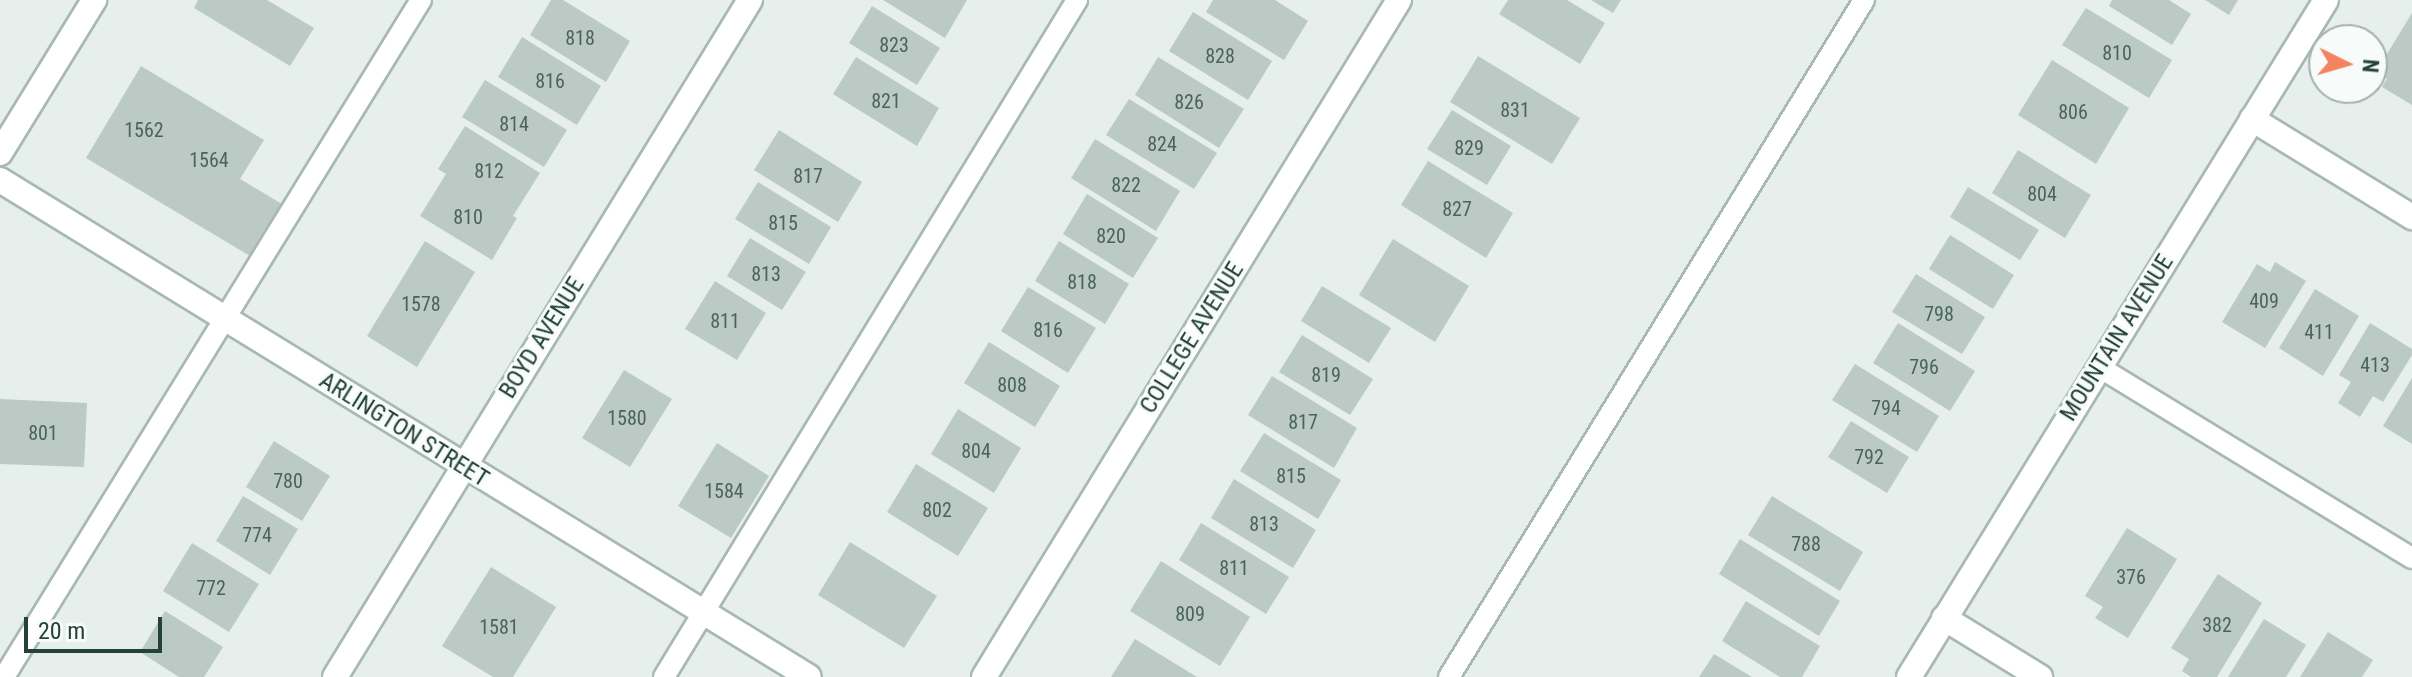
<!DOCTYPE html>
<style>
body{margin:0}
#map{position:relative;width:2412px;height:677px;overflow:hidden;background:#e6efeb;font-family:"Roboto Condensed",sans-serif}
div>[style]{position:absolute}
.building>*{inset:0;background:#bbcac4}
.roads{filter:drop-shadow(2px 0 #a8b8b2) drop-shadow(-2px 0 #a8b8b2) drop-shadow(0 2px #a8b8b2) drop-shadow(0 -2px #a8b8b2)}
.service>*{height:20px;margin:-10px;padding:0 10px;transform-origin:10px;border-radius:10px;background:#fff}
.minor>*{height:24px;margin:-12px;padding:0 12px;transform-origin:12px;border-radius:12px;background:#fff}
.tertiary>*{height:24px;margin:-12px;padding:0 12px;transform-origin:12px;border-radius:12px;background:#fff}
.secondary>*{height:24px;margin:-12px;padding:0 12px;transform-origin:12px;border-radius:12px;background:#fff}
span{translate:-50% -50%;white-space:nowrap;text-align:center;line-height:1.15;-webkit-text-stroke:6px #f7fbf9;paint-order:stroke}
.number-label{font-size:20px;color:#4a645c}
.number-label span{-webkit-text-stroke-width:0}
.street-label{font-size:24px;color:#24423a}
.north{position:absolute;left:2308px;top:24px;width:80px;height:80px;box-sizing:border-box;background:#f7fbf9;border:2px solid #a3b1ad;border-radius:50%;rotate:95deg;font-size:22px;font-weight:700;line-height:32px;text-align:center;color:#24423a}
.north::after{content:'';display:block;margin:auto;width:28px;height:36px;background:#f4845f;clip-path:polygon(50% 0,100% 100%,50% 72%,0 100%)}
.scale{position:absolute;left:24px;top:617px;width:138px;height:36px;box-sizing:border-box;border:4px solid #24423a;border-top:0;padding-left:10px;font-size:24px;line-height:28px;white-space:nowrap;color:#24423a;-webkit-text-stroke:6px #f7fbf9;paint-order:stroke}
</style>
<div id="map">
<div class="building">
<i style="clip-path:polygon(198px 0,267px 0,314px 28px,290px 66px,194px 8px)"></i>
<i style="clip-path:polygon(551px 0,563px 0,630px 41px,606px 82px,530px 35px)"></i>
<i style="clip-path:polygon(883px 0,967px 0,945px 38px)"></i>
<i style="clip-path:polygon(1213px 0,1275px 0,1308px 21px,1284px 60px,1206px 12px)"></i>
<i style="clip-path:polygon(1508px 0,1567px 0,1605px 23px,1580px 64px,1499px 14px)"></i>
<i style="clip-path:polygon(1591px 0,1621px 0,1613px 13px)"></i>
<i style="clip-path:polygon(2112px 0,2169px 0,2191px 14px,2172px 45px,2109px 6px)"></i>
<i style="clip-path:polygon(2205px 0,2238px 0,2229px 15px)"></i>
<i style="clip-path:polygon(872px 6px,940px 48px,917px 85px,849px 43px)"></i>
<i style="clip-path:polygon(2086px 8px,2172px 60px,2149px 98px,2062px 45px)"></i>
<i style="clip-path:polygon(1193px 12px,1272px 61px,1248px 100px,1169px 51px)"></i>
<i style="clip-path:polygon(2412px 13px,2412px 105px,2382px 87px,2387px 79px,2376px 72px)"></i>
<i style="clip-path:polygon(522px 37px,601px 86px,577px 125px,498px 77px)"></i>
<i style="clip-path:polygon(1478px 56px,1580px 118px,1552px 164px,1450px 102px)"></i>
<i style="clip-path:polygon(856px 57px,939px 108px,917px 146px,833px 94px)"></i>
<i style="clip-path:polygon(1158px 57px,1244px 109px,1219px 148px,1135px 95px)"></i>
<i style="clip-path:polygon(2052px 60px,2129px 108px,2096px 164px,2018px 115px)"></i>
<i style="clip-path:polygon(141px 66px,264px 140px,240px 179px,282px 204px,250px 256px,86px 158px)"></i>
<i style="clip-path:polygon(485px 80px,567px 130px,544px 167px,462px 117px)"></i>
<i style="clip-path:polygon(1129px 99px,1217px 153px,1194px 189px,1106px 135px)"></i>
<i style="clip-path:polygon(1452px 110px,1511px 146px,1487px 185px,1427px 149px)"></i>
<i style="clip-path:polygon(465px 126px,540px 173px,513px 216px,517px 218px,492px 260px,420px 216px,446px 174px,438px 169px)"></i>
<i style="clip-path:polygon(779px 130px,862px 182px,838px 222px,754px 170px)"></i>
<i style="clip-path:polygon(1095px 139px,1180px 191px,1156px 231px,1071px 178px)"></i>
<i style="clip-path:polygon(2018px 150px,2091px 195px,2065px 238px,1992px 193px)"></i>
<i style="clip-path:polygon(1428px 161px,1513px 213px,1486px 258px,1401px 205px)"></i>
<i style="clip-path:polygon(758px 182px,831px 227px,809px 264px,735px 219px)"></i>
<i style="clip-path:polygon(1968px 187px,2039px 230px,2020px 260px,1950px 217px)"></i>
<i style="clip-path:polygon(1087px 194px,1158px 238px,1133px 278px,1063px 234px)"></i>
<i style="clip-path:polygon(1950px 235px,2014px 275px,1993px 309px,1929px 269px)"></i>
<i style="clip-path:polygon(750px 238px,806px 272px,782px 310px,727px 276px)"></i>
<i style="clip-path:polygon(1393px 239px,1469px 286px,1435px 342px,1359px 295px)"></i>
<i style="clip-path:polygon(425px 241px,475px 272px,417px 367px,367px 336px)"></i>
<i style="clip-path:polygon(1059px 241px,1129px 284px,1105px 324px,1035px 281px)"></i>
<i style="clip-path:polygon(2275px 262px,2306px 281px,2265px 348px,2222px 322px,2257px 264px,2270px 272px)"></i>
<i style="clip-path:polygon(1916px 274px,1985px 317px,1962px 354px,1892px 312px)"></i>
<i style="clip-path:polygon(715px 281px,766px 313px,737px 360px,685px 329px)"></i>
<i style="clip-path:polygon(1322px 286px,1391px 328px,1369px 363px,1301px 321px)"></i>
<i style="clip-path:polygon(1028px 287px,1096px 328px,1068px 373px,1001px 331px)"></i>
<i style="clip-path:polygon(2315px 289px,2359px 316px,2323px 376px,2279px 348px)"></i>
<i style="clip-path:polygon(1898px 323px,1975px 371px,1950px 411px,1873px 363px)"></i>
<i style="clip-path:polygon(2370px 323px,2412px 349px,2412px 355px,2383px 402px,2373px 396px,2360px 417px,2338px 403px,2351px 382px,2339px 375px)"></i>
<i style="clip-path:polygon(1302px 335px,1373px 379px,1350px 415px,1279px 372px)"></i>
<i style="clip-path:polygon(989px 342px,1060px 386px,1035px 427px,964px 383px)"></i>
<i style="clip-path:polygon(1855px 364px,1939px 416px,1917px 452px,1832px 400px)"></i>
<i style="clip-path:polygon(624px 370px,672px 399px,630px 467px,582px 438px)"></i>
<i style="clip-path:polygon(1272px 376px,1357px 428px,1334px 468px,1248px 415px)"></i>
<i style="clip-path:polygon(2412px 378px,2412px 444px,2383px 426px)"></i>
<i style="clip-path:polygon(0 399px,87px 403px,84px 467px,0 464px)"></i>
<i style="clip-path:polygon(958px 409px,1021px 448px,994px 493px,931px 454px)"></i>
<i style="clip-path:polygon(1851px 421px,1909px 457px,1887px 493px,1828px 457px)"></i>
<i style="clip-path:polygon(1264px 433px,1341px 480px,1318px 519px,1240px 471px)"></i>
<i style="clip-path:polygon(274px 441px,330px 476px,302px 521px,246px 487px)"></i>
<i style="clip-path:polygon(717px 443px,769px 476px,731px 538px,678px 506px)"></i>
<i style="clip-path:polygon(916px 464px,988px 508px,958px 556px,887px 512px)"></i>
<i style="clip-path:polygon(1234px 479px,1316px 530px,1293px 568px,1211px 518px)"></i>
<i style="clip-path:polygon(243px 496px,298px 529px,270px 575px,216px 541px)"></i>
<i style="clip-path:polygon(1772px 496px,1863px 552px,1840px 591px,1748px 535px)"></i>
<i style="clip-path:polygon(1201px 523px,1289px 577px,1266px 614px,1179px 560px)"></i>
<i style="clip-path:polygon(2127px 528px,2177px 559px,2128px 638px,2095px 618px,2103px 607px,2085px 596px)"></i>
<i style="clip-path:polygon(1740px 539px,1840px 601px,1819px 636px,1719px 574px)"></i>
<i style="clip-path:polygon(850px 542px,937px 596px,904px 648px,818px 595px)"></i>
<i style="clip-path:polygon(192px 543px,259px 584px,229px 632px,163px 591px)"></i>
<i style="clip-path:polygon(1161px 561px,1250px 617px,1220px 666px,1130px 611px)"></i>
<i style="clip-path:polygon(491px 567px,556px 607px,513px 677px,493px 677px,442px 646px)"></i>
<i style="clip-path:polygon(2218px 574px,2262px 603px,2217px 677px,2191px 677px,2182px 671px,2189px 659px,2171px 648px)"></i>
<i style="clip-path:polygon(1746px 601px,1820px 646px,1802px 677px,1780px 677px,1722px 641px)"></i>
<i style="clip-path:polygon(165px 611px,223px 647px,204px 677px,179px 677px,140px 652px)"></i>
<i style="clip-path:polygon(2264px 619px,2306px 645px,2286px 677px,2228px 677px)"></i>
<i style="clip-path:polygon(2328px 632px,2373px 660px,2362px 677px,2300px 677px)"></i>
<i style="clip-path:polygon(1135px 639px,1197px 677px,1111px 677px)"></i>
<i style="clip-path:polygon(1714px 654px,1752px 677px,1699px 677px)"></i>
</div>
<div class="roads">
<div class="service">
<i style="left:2099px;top:367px;width:367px;rotate:31.4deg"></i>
<i style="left:4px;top:677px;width:795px;rotate:-58.37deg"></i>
<i style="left:664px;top:677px;width:793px;rotate:-58.61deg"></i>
<i style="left:1449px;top:677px;width:794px;rotate:-58.49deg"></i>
</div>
<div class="minor">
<i style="left:2252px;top:119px;width:188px;rotate:31.5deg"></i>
<i style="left:1944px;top:618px;width:113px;rotate:31.6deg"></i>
<i style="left:335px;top:677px;width:794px;rotate:-58.49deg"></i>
<i style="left:984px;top:677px;width:794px;rotate:-58.49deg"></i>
</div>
<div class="tertiary">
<i style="left:0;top:153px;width:180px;rotate:-58.4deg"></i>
</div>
<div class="secondary">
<i style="left:0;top:180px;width:949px;rotate:31.56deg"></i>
<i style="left:1909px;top:677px;width:795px;rotate:-58.37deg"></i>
</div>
</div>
<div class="number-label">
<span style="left:580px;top:38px">818</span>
<span style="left:894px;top:45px">823</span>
<span style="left:2117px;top:53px">810</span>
<span style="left:1220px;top:56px">828</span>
<span style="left:550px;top:81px">816</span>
<span style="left:886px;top:101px">821</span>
<span style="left:1189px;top:102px">826</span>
<span style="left:1515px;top:110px">831</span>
<span style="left:2073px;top:112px">806</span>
<span style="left:514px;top:124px">814</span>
<span style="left:144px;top:130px">1562</span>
<span style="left:1162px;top:144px">824</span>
<span style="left:1469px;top:148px">829</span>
<span style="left:209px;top:160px">1564</span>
<span style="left:489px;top:171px">812</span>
<span style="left:808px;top:176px">817</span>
<span style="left:1126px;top:185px">822</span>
<span style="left:2042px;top:194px">804</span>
<span style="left:1457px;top:209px">827</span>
<span style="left:468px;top:217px">810</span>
<span style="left:783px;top:223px">815</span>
<span style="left:1111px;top:236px">820</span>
<span style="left:766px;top:274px">813</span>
<span style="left:1082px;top:282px">818</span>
<span style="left:2264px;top:301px">409</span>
<span style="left:421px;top:304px">1578</span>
<span style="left:1939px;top:314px">798</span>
<span style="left:725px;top:321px">811</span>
<span style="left:1048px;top:330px">816</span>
<span style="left:2319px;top:332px">411</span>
<span style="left:2375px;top:365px">413</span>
<span style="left:1924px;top:367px">796</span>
<span style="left:1326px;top:375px">819</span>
<span style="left:1012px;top:385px">808</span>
<span style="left:1886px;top:408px">794</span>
<span style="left:627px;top:418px">1580</span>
<span style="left:1303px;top:422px">817</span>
<span style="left:43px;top:433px">801</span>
<span style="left:976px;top:451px">804</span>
<span style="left:1869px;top:457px">792</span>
<span style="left:1291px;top:476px">815</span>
<span style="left:288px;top:481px">780</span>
<span style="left:724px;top:491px">1584</span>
<span style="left:937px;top:510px">802</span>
<span style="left:1264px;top:524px">813</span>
<span style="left:257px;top:535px">774</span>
<span style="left:1806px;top:544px">788</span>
<span style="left:1234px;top:568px">811</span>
<span style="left:2131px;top:577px">376</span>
<span style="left:211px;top:588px">772</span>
<span style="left:1190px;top:614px">809</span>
<span style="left:2217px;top:625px">382</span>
<span style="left:499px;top:627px">1581</span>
</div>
<div class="street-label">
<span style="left:542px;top:338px;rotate:-58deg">BOYD AVENUE</span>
<span style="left:1192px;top:338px;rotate:-58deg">COLLEGE AVENUE</span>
<span style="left:2117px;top:338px;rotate:-58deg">MOUNTAIN AVENUE</span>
<span style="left:404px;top:430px;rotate:32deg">ARLINGTON STREET</span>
</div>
<div class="north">N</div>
<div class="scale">20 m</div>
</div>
